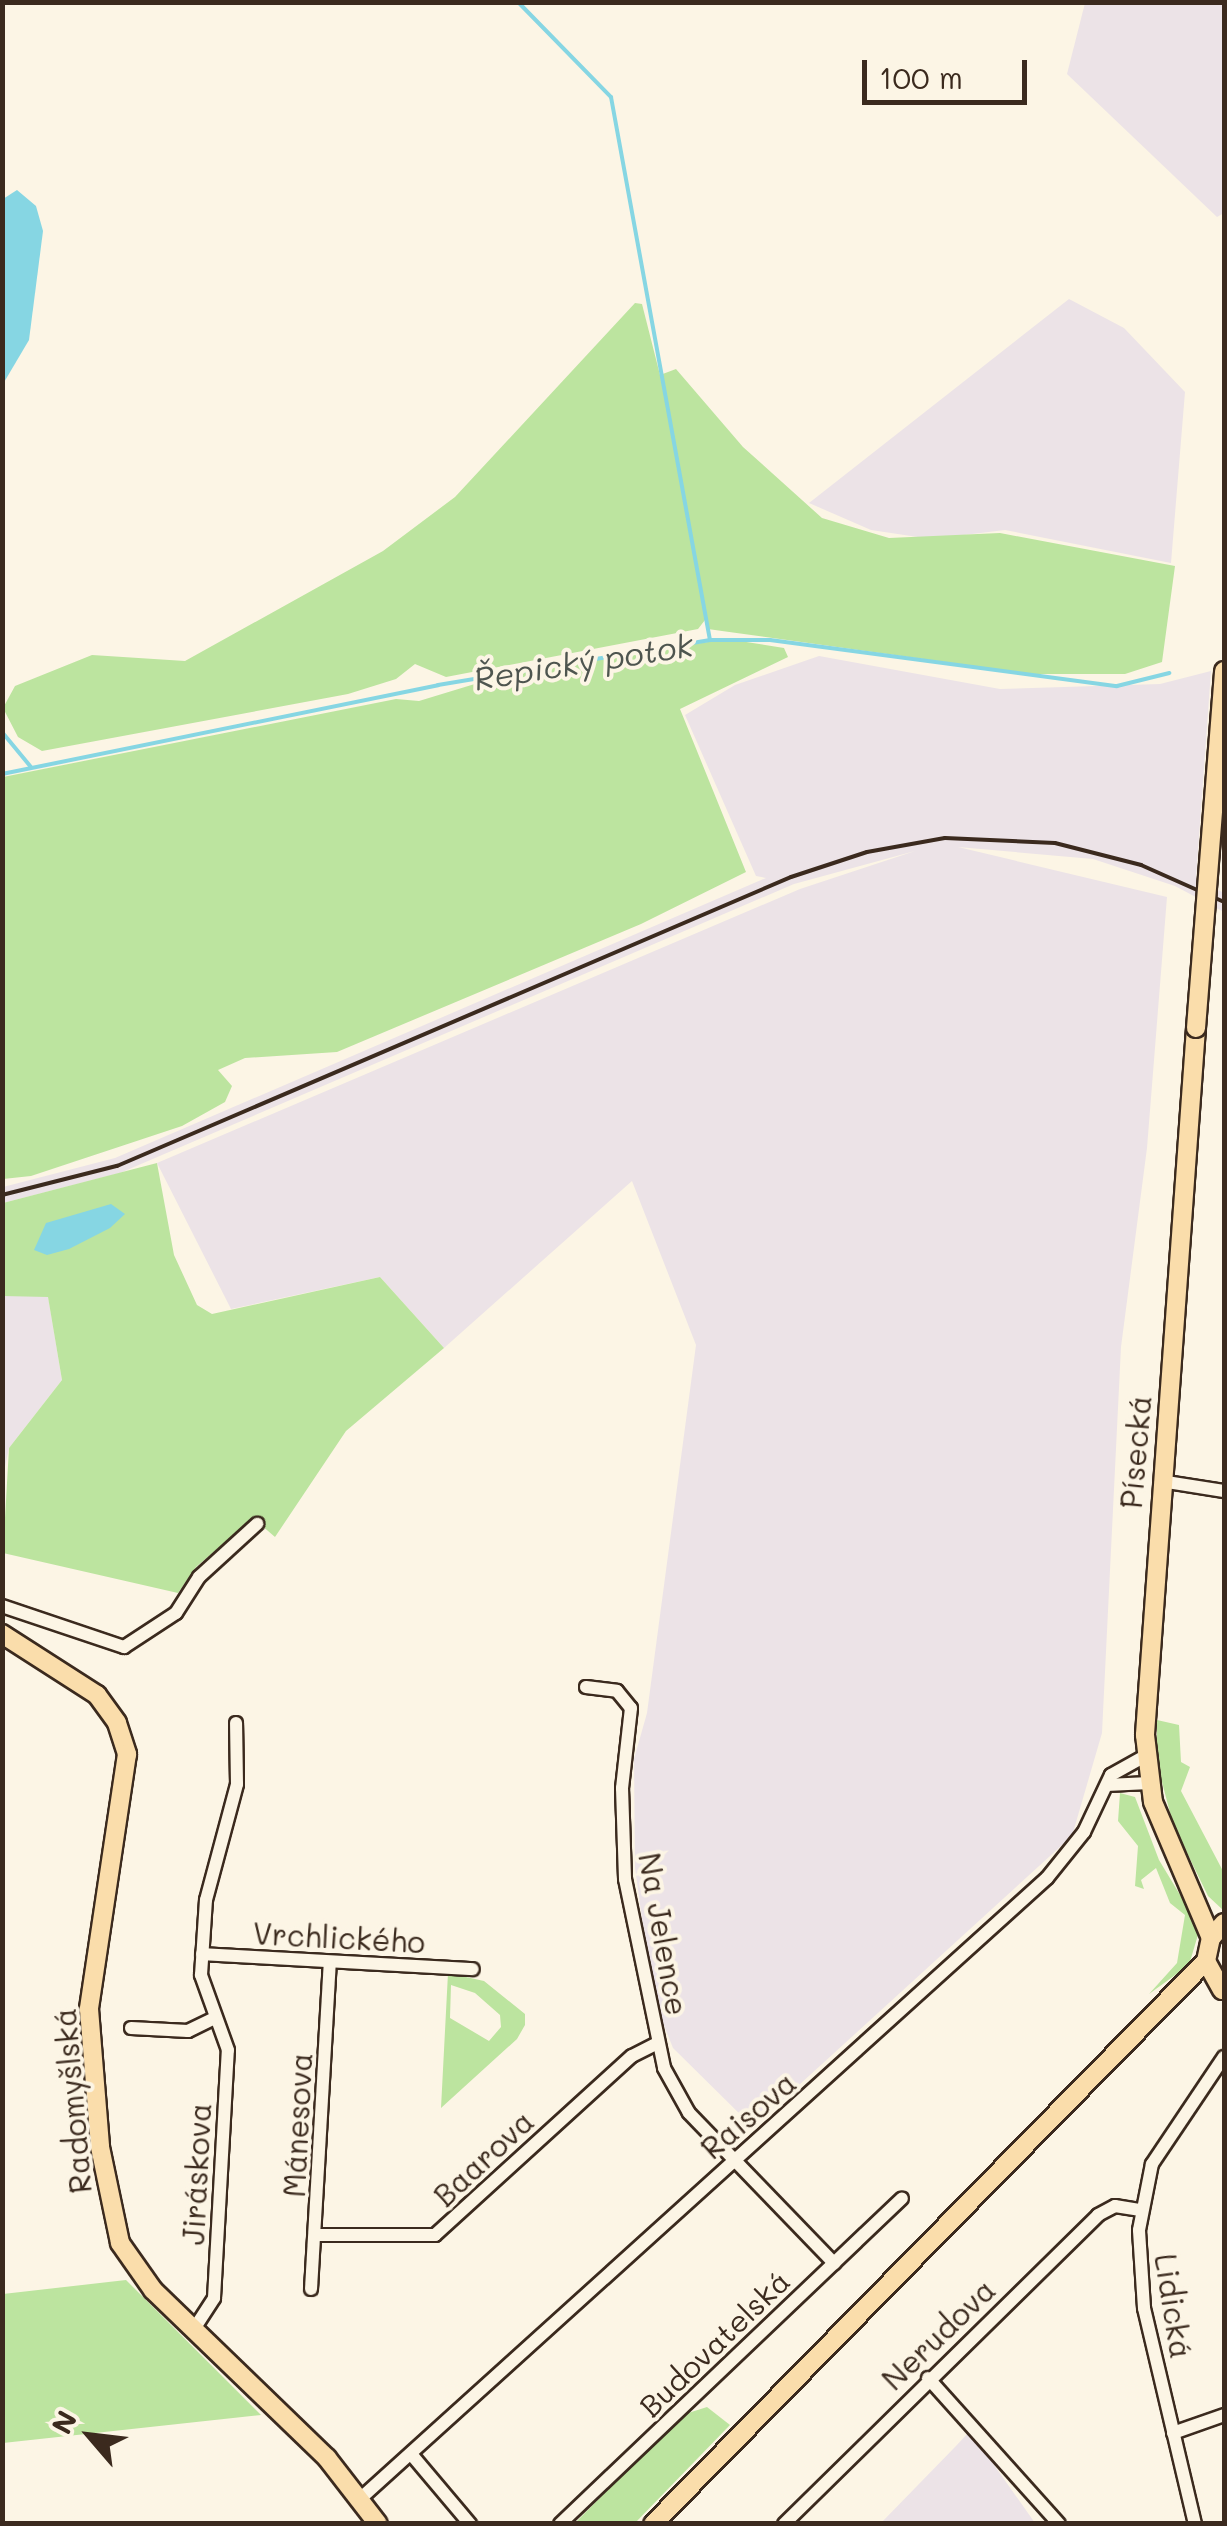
<!DOCTYPE html>
<meta charset="utf-8">
<style>
body{margin:0}
#map{position:relative;width:1227px;height:2526px;overflow:hidden;background:#fcf5e5;font-family:Mali,sans-serif}
div>[style]{position:absolute}
.built>*{inset:0;background:#ece3e7}
.green>*{inset:0;background:#bce49f}
.water>*{inset:0;background:#86d6e3}
.stream>*{height:4px;margin:-2px;padding:0 2px;transform-origin:2px;border-radius:2px;background:#86d6e3}
.roads{filter:drop-shadow(2px 0 #3b2a1e) drop-shadow(-2px 0 #3b2a1e) drop-shadow(0 2px #3b2a1e) drop-shadow(0 -2px #3b2a1e)}
.minor>*{height:12px;margin:-6px;padding:0 6px;transform-origin:6px;border-radius:6px;background:#fcf5e5}
.major>*{height:18px;margin:-9px;padding:0 9px;transform-origin:9px;border-radius:9px;background:#faddab}
.rail>*{height:4px;margin:-2px;padding:0 2px;transform-origin:2px;border-radius:2px;background:#3b2a1e}
.bridges{filter:drop-shadow(2px 0 #3b2a1e) drop-shadow(-2px 0 #3b2a1e) drop-shadow(0 2px #3b2a1e) drop-shadow(0 -2px #3b2a1e)}
.major-bridge>*{height:18px;margin:-9px;padding:0 9px;transform-origin:9px;border-radius:9px;background:#faddab}
span{translate:-50% -50%;white-space:nowrap;text-align:center;line-height:1.15;-webkit-text-stroke:8px #fcf5e5;paint-order:stroke}
.street-label{font-size:30px;color:#3b2a1e}
.water-label{font-size:32px;color:#4e554f;font-style:italic}
.frame{position:absolute;inset:0;border:5px solid #3b2a1e;pointer-events:none}
.north{position:absolute;left:40px;top:2386px;width:100px;height:100px;-webkit-text-stroke:8px #fcf5e5;paint-order:stroke;rotate:298deg;font-size:28px;font-weight:700;line-height:40px;text-align:center;color:#3b2a1e}
.north::after{content:'';display:block;margin:auto;width:35px;height:45px;background:#3b2a1e;clip-path:polygon(50% 0,100% 100%,50% 72%,0 100%)}
.scale{position:absolute;left:862px;top:60px;width:165px;height:45px;box-sizing:border-box;border:5px solid #3b2a1e;border-top:0;padding-left:12px;font-size:30px;line-height:35px;white-space:nowrap;color:#3b2a1e;-webkit-text-stroke:8px #fcf5e5;paint-order:stroke}
</style>
<div id="map">
<div class="built">
<i style="clip-path:polygon(1085px 3px,1224px 3px,1224px 213px,1217px 217px,1067px 74px)"></i>
<i style="clip-path:polygon(1069px 299px,1124px 328px,1185px 392px,1171px 563px,1005px 530px,931px 539px,871px 530px,809px 503px)"></i>
<i style="clip-path:polygon(819px 656px,1000px 689px,1160px 684px,1211px 671px,1196px 878px,1224px 893px,1224px 912px,1175px 886px,1093px 859px,958px 847px,1167px 897px,1147px 1148px,1121px 1347px,1102px 1733px,1072px 1836px,753px 2127px,673px 2048px,653px 1998px,635px 1868px,634px 1759px,647px 1713px,696px 1345px,632px 1181px,444px 1348px,380px 1277px,231px 1309px,157px 1163px,800px 889px,915px 851px,794px 884px,120px 1173px,3px 1203px,3px 1187px,115px 1158px,766px 878px,756px 876px,685px 715px,735px 685px)"></i>
<i style="clip-path:polygon(3px 1296px,48px 1296px,62px 1380px,9px 1448px,3px 1476px)"></i>
<i style="clip-path:polygon(970px 2431px,1035px 2523px,880px 2524px,955px 2447px)"></i>
</div>
<div class="green">
<i style="clip-path:polygon(635px 303px,642px 304px,660px 375px,676px 369px,743px 447px,822px 518px,889px 538px,1000px 533px,1175px 566px,1162px 662px,1125px 674px,1030px 674px,722px 631px,708px 629px,705px 620px,698px 629px,446px 677px,415px 664px,396px 679px,348px 694px,42px 751px,18px 737px,3px 708px,15px 686px,92px 655px,185px 661px,383px 551px,455px 497px)"></i>
<i style="clip-path:polygon(727px 639px,784px 648px,788px 657px,680px 709px,746px 872px,641px 924px,337px 1052px,245px 1058px,218px 1070px,232px 1086px,225px 1102px,182px 1126px,31px 1176px,3px 1179px,3px 777px,396px 699px,419px 701px,514px 672px)"></i>
<i style="clip-path:polygon(157px 1163px,174px 1255px,197px 1305px,212px 1314px,380px 1277px,444px 1348px,346px 1431px,275px 1537px,253px 1518px,196px 1567px,178px 1593px,3px 1553px,9px 1448px,62px 1380px,48px 1297px,3px 1296px,3px 1203px)"></i>
<i style="clip-path:polygon(1157px 1720px,1179px 1725px,1181px 1762px,1190px 1767px,1181px 1791px,1224px 1873px,1224px 1911px,1208px 1896px,1173px 1824px,1157px 1763px)"></i>
<i style="clip-path:polygon(1120px 1793px,1135px 1797px,1159px 1860px,1200px 1928px,1189px 1965px,1149px 1994px,1177px 1963px,1185px 1915px,1170px 1903px,1156px 1868px,1141px 1880px,1144px 1889px,1135px 1886px,1138px 1846px,1118px 1821px)"></i>
<i style="clip-path:polygon(evenodd,448px 1973px,484px 1981px,525px 2014px,525px 2025px,517px 2039px,441px 2108px,448px 1973px,451px 1985px,475px 1993px,500px 2015px,501px 2027px,489px 2041px,450px 2018px,451px 1985px)"></i>
<i style="clip-path:polygon(126px 2280px,261px 2415px,3px 2443px,3px 2294px)"></i>
<i style="clip-path:polygon(707px 2407px,730px 2425px,635px 2523px,574px 2524px,682px 2415px)"></i>
</div>
<div class="water">
<i style="clip-path:polygon(17px 190px,36px 206px,43px 231px,29px 340px,3px 384px,3px 199px)"></i>
<i style="clip-path:polygon(111px 1204px,125px 1214px,110px 1228px,69px 1249px,47px 1255px,34px 1250px,46px 1223px)"></i>
</div>
<div class="stream">
<i style="left:518px;top:2px;width:133px;rotate:45.6deg"></i>
<i style="left:611px;top:97px;width:552px;rotate:79.67deg"></i>
<i style="left:2px;top:732px;width:45px;rotate:50.4deg"></i>
<i style="left:2px;top:774px;width:445px;rotate:-11.5deg"></i>
<i style="left:438px;top:685px;width:276px;rotate:-9.4deg"></i>
<i style="left:710px;top:640px;width:60px"></i>
<i style="left:770px;top:640px;width:350px;rotate:7.6deg"></i>
<i style="left:1117px;top:686px;width:54px;rotate:-14deg"></i>
</div>
<div class="roads">
<div class="minor">
<i style="left:1161px;top:1481px;width:64px;rotate:9deg"></i>
<i style="left:2px;top:1606px;width:129px;rotate:18.6deg"></i>
<i style="left:124px;top:1647px;width:62px;rotate:-33.2deg"></i>
<i style="left:176px;top:1613px;width:43px;rotate:-57.4deg"></i>
<i style="left:199px;top:1577px;width:79px;rotate:-42.4deg"></i>
<i style="left:586px;top:1687px;width:31px;rotate:7deg"></i>
<i style="left:617px;top:1691px;width:22px;rotate:51deg"></i>
<i style="left:631px;top:1708px;width:81px;rotate:96.4deg"></i>
<i style="left:622px;top:1788px;width:91px;rotate:88.1deg"></i>
<i style="left:625px;top:1879px;width:193px;rotate:78.3deg"></i>
<i style="left:664px;top:2068px;width:51px;rotate:60.9deg"></i>
<i style="left:689px;top:2113px;width:209px;rotate:46deg"></i>
<i style="left:1107px;top:1785px;width:42px;rotate:-2.7deg"></i>
<i style="left:202px;top:1954px;width:271px;rotate:3.2deg"></i>
<i style="left:131px;top:2028px;width:57px;rotate:3deg"></i>
<i style="left:188px;top:2031px;width:30px;rotate:-26deg"></i>
<i style="left:316px;top:2235px;width:119px"></i>
<i style="left:435px;top:2235px;width:266px;rotate:-42.3deg"></i>
<i style="left:632px;top:2056px;width:28px;rotate:-27deg"></i>
<i style="left:311px;top:2289px;width:327px;rotate:-86.7deg"></i>
<i style="left:194px;top:2329px;width:37px;rotate:-57deg"></i>
<i style="left:214px;top:2298px;width:248px;rotate:-86.8deg"></i>
<i style="left:228px;top:2050px;width:80px;rotate:-109.8deg"></i>
<i style="left:201px;top:1975px;width:75px;rotate:-86.2deg"></i>
<i style="left:206px;top:1900px;width:120px;rotate:-75deg"></i>
<i style="left:237px;top:1784px;width:61px;rotate:-90.9deg"></i>
<i style="left:928px;top:2378px;width:196px;rotate:48.1deg"></i>
<i style="left:1173px;top:2433px;width:54px;rotate:-19.4deg"></i>
<i style="left:411px;top:2454px;width:92px;rotate:49.9deg"></i>
<i style="left:361px;top:2498px;width:925px;rotate:-42.11deg"></i>
<i style="left:1047px;top:1878px;width:59px;rotate:-51.2deg"></i>
<i style="left:1084px;top:1832px;width:63px;rotate:-64.7deg"></i>
<i style="left:1111px;top:1775px;width:39px;rotate:-29deg"></i>
<i style="left:560px;top:2524px;width:472px;rotate:-43.6deg"></i>
<i style="left:784px;top:2524px;width:441px;rotate:-44.5deg"></i>
<i style="left:1098px;top:2215px;width:19px;rotate:-28deg"></i>
<i style="left:1115px;top:2206px;width:26px;rotate:9deg"></i>
<i style="left:1195px;top:2524px;width:222px;rotate:-103.3deg"></i>
<i style="left:1144px;top:2308px;width:78px;rotate:-93.7deg"></i>
<i style="left:1139px;top:2230px;width:67px;rotate:-78.9deg"></i>
<i style="left:1152px;top:2164px;width:129px;rotate:-56.1deg"></i>
</div>
<div class="major">
<i style="left:1196px;top:1028px;width:709px;rotate:94.13deg"></i>
<i style="left:1145px;top:1735px;width:67px;rotate:83.2deg"></i>
<i style="left:1153px;top:1802px;width:148px;rotate:66.9deg"></i>
<i style="left:2px;top:1634px;width:113px;rotate:32.7deg"></i>
<i style="left:97px;top:1695px;width:34px;rotate:54deg"></i>
<i style="left:117px;top:1723px;width:33px;rotate:72deg"></i>
<i style="left:127px;top:1754px;width:258px;rotate:98.5deg"></i>
<i style="left:89px;top:2009px;width:138px;rotate:85.4deg"></i>
<i style="left:100px;top:2147px;width:98px;rotate:78.2deg"></i>
<i style="left:120px;top:2243px;width:57px;rotate:54.9deg"></i>
<i style="left:153px;top:2290px;width:242px;rotate:44deg"></i>
<i style="left:327px;top:2458px;width:83px;rotate:52.3deg"></i>
<i style="left:1222px;top:1990px;width:33px;rotate:-119deg"></i>
<i style="left:1206px;top:1961px;width:24px;rotate:-78deg"></i>
<i style="left:1211px;top:1938px;width:20px;rotate:-49deg"></i>
<i style="left:653px;top:2524px;width:789px;rotate:-45.51deg"></i>
</div>
</div>
<div class="rail">
<i style="left:2px;top:1195px;width:119px;rotate:-14.2deg"></i>
<i style="left:117px;top:1166px;width:733px;rotate:-23.21deg"></i>
<i style="left:791px;top:877px;width:80px;rotate:-18.2deg"></i>
<i style="left:867px;top:852px;width:79px;rotate:-10.2deg"></i>
<i style="left:945px;top:838px;width:110px;rotate:2.6deg"></i>
<i style="left:1055px;top:843px;width:89px;rotate:14.3deg"></i>
<i style="left:1141px;top:865px;width:91px;rotate:24deg"></i>
</div>
<div class="bridges">
<div class="major-bridge">
<i style="left:1196px;top:1028px;width:358px;rotate:-85.5deg"></i>
</div>
</div>
<div class="street-label">
<span style="left:1135px;top:1452px;rotate:-85deg">Písecká</span>
<span style="left:664px;top:1934px;rotate:80deg">Na Jelence</span>
<span style="left:339px;top:1937px;rotate:3deg">Vrchlického</span>
<span style="left:72px;top:2101px;rotate:-95deg">Radomyšlská</span>
<span style="left:748px;top:2115px;rotate:-41deg">Raisova</span>
<span style="left:297px;top:2125px;rotate:-87deg">Mánesova</span>
<span style="left:483px;top:2158px;rotate:-43deg">Baarova</span>
<span style="left:196px;top:2174px;rotate:-87deg">Jiráskova</span>
<span style="left:1174px;top:2306px;rotate:81deg">Lidická</span>
<span style="left:938px;top:2334px;rotate:-44deg">Nerudova</span>
<span style="left:714px;top:2343px;rotate:-44deg">Budovatelská</span>
</div>
<div class="water-label">
<span style="left:583px;top:661px;rotate:-9deg">Řepický potok</span>
</div>
<div class="frame"></div>
<div class="north">N</div>
<div class="scale">100 m</div>
</div>
